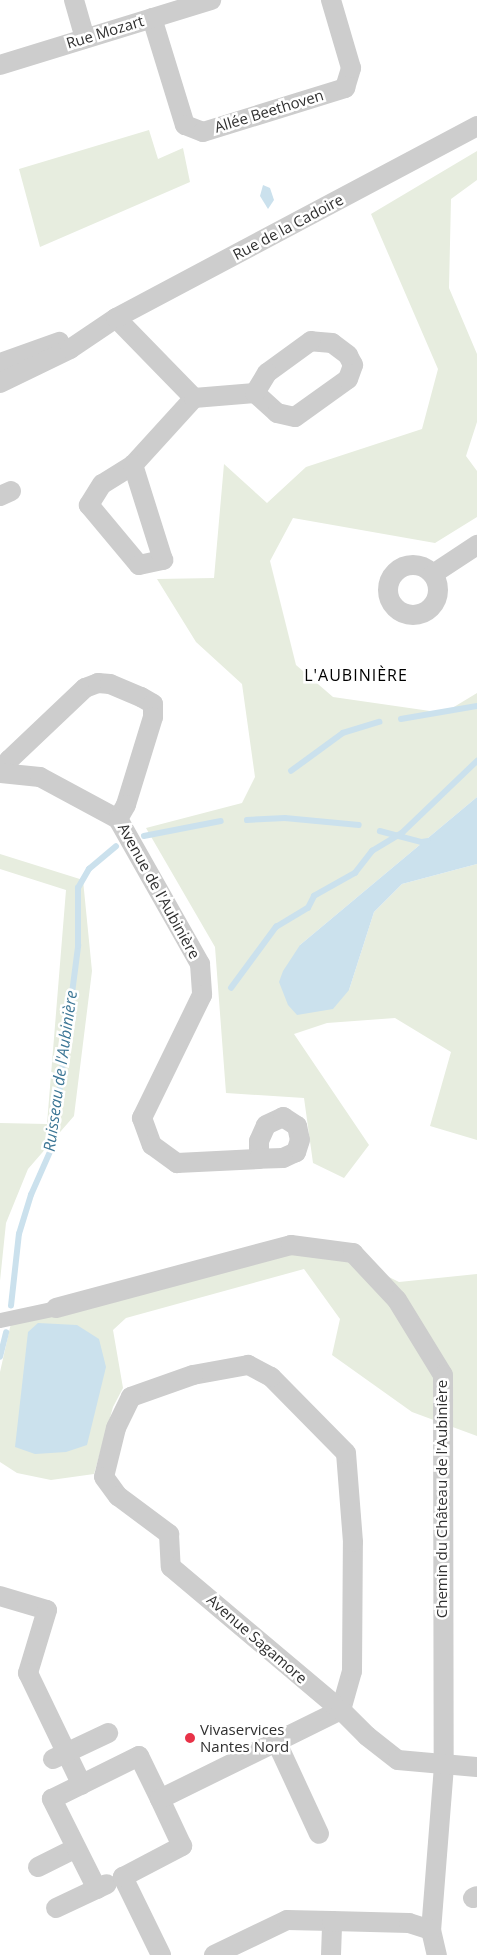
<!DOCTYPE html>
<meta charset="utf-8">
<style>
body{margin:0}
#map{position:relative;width:477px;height:1955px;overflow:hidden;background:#fff;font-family:"Open Sans",sans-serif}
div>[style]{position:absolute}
.green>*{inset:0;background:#e7eddf}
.water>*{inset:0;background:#cbe1ed}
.stream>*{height:5.5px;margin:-2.75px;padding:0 2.75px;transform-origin:2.75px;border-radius:2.75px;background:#cbe1ed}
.pedestrian>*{height:15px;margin:-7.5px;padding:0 7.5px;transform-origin:7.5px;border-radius:7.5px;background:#cdcdcd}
.minor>*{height:20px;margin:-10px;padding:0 10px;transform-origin:10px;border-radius:10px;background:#cdcdcd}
.minor>.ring{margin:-10px;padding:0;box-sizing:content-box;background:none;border:20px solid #cdcdcd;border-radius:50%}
.dots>*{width:14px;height:14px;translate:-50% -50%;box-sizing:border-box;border:2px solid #fff;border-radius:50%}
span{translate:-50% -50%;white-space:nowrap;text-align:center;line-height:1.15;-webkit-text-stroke:5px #fff;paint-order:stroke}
.street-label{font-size:15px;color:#303030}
.poi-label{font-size:15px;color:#303030}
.left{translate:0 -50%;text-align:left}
.neighbourhood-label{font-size:16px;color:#000;letter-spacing:1px}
.water-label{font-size:16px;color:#3c7695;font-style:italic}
</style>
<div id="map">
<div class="green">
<i style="clip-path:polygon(149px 130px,158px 159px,183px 148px,190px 182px,40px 247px,19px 169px)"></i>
<i style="clip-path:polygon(477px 151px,477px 180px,451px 199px,449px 288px,477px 354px,477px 422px,466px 456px,477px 471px,477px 517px,435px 543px,293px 518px,270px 561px,296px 665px,333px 697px,444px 713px,477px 693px,477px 797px,300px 945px,349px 990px,374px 912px,402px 884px,477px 864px,477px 1140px,430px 1126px,451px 1052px,395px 1018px,327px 1023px,294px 1034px,369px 1145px,344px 1178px,313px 1163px,304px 1098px,226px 1093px,215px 947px,146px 828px,242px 803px,255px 777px,242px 684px,196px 642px,157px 579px,214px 578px,224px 464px,267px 503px,306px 467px,422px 429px,438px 369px,371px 214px)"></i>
<i style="clip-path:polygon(0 854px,83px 880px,92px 971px,74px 1116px,28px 1169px,6px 1223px,0 1281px,0 1123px,47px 1124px,66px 890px,0 869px)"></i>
<i style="clip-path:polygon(291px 1251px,351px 1258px,399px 1282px,477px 1274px,477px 1436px,412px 1412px,332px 1355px,340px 1319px,304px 1269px,126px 1318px,113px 1330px,123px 1388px,113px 1407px,94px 1474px,51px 1480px,17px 1473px,0 1462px,0 1372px,11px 1323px)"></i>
</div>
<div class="water">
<i style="clip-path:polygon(263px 185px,270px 188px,274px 200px,268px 209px,260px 196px)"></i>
<i style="clip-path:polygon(477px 797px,477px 864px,402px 884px,374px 912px,349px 990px,333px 1009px,297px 1015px,288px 1005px,279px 982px,283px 971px,300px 945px)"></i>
<i style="clip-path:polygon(38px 1323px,77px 1325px,99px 1339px,106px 1367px,87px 1445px,66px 1452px,35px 1454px,15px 1447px,28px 1332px)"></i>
</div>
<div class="stream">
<i style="left:401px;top:719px;width:77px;rotate:-9.7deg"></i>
<i style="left:291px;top:771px;width:64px;rotate:-36.2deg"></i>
<i style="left:343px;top:733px;width:38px;rotate:-17deg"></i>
<i style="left:247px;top:820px;width:38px;rotate:-3deg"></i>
<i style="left:285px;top:818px;width:74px;rotate:5.4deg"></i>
<i style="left:380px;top:831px;width:43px;rotate:14.7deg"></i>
<i style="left:422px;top:842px;width:6px;rotate:-9deg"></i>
<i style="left:144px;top:836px;width:78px;rotate:-11deg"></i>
<i style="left:231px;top:988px;width:76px;rotate:-53.6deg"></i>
<i style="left:276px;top:927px;width:37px;rotate:-31deg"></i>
<i style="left:308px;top:908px;width:13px;rotate:-63deg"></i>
<i style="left:314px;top:896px;width:47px;rotate:-29.3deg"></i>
<i style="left:355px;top:873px;width:28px;rotate:-52deg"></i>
<i style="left:372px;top:851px;width:35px;rotate:-31deg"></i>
<i style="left:402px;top:833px;width:104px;rotate:-43.8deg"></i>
<i style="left:11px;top:1306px;width:72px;rotate:-83.7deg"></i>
<i style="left:19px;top:1234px;width:41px;rotate:-72.9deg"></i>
<i style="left:31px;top:1195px;width:47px;rotate:-66.2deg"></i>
<i style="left:50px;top:1152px;width:20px;rotate:-79deg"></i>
<i style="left:54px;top:1132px;width:188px;rotate:-82.6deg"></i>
<i style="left:78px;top:946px;width:58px;rotate:-90deg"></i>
<i style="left:78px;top:888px;width:22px;rotate:-60deg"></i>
<i style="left:89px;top:869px;width:35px;rotate:-40deg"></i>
<i style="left:0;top:1357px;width:25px;rotate:-76deg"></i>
</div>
<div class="pedestrian">
<i style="left:0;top:1320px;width:57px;rotate:-12.1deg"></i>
</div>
<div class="minor">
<i style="left:74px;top:0;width:40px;rotate:74deg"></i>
<i style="left:152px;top:18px;width:112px;rotate:72.9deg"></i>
<i style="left:185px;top:125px;width:19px;rotate:21deg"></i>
<i style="left:203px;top:132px;width:149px;rotate:-17.2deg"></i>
<i style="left:345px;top:88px;width:21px;rotate:-73deg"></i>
<i style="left:351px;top:68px;width:71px;rotate:-106.4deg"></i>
<i style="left:0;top:65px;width:221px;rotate:-17.1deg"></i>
<i style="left:116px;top:318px;width:112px;rotate:45.7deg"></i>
<i style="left:194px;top:398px;width:91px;rotate:132.3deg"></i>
<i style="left:133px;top:465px;width:36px;rotate:148deg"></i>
<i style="left:102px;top:484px;width:25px;rotate:122deg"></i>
<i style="left:89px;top:505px;width:78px;rotate:50.2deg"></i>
<i style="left:139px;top:565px;width:25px;rotate:-12deg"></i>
<i style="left:163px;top:560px;width:100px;rotate:-107.5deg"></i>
<i style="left:0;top:363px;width:63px;rotate:-19.6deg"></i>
<i style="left:0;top:383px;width:78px;rotate:-25.9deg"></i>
<i style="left:70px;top:349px;width:55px;rotate:-34deg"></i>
<i style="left:116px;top:318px;width:409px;rotate:-28deg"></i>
<i style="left:194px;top:398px;width:61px;rotate:-4.7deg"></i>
<i style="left:255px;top:393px;width:30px;rotate:42deg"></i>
<i style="left:277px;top:413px;width:18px;rotate:13deg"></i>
<i style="left:295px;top:417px;width:65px;rotate:-35.6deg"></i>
<i style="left:348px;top:379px;width:15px;rotate:-70deg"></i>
<i style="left:353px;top:365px;width:11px;rotate:-117deg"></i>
<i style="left:348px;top:355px;width:20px;rotate:-143deg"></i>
<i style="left:332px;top:343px;width:21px;rotate:-175deg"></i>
<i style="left:311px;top:341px;width:54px;rotate:144deg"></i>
<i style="left:267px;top:373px;width:23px;rotate:121deg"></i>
<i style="left:0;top:496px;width:12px;rotate:-24deg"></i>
<i class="ring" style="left:388px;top:565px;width:30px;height:30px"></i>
<i style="left:433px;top:574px;width:53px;rotate:-33.4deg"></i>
<i style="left:3px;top:771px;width:13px;rotate:-61deg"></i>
<i style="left:9px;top:760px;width:105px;rotate:-43.5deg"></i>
<i style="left:85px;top:688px;width:14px;rotate:-21deg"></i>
<i style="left:98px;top:683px;width:12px;rotate:5deg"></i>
<i style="left:110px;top:684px;width:34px;rotate:23deg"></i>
<i style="left:141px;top:697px;width:14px;rotate:30deg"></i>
<i style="left:153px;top:704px;width:13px;rotate:90deg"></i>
<i style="left:153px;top:717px;width:92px;rotate:107.1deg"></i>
<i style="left:126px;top:805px;width:16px;rotate:120deg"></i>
<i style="left:0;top:773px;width:40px;rotate:5.7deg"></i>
<i style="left:40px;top:777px;width:89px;rotate:28.3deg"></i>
<i style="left:118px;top:819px;width:167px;rotate:60.5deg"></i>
<i style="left:200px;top:964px;width:31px;rotate:86deg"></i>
<i style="left:202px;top:995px;width:137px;rotate:116deg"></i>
<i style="left:142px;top:1118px;width:29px;rotate:70deg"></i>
<i style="left:152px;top:1145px;width:31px;rotate:36deg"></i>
<i style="left:177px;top:1163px;width:82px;rotate:-2.8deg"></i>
<i style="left:259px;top:1159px;width:18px;rotate:-90deg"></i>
<i style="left:259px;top:1141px;width:17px;rotate:-66deg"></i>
<i style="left:266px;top:1125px;width:19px;rotate:-25deg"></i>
<i style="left:283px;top:1117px;width:17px;rotate:33deg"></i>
<i style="left:297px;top:1126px;width:14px;rotate:78deg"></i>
<i style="left:300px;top:1140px;width:13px;rotate:108deg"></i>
<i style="left:296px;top:1152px;width:14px;rotate:155deg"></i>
<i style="left:283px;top:1158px;width:24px;rotate:178deg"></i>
<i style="left:56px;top:1308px;width:243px;rotate:-15deg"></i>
<i style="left:291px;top:1245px;width:63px;rotate:7.4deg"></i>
<i style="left:353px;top:1253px;width:64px;rotate:46.9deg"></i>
<i style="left:397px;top:1300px;width:88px;rotate:58.5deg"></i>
<i style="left:443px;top:1375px;width:391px;rotate:89.9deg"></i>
<i style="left:444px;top:1766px;width:165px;rotate:94.5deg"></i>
<i style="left:431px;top:1930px;width:26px;rotate:77deg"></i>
<i style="left:0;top:1596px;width:49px;rotate:16.6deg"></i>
<i style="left:47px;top:1610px;width:66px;rotate:106.8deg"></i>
<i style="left:28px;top:1673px;width:124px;rotate:64.3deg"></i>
<i style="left:277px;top:1743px;width:100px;rotate:65.2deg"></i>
<i style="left:53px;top:1759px;width:61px;rotate:-25.3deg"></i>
<i style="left:38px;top:1867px;width:42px;rotate:-26.6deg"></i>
<i style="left:97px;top:1889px;width:101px;rotate:-116.6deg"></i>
<i style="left:52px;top:1799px;width:97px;rotate:-26.3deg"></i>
<i style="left:139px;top:1756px;width:48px;rotate:64deg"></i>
<i style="left:473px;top:1898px;width:4px;rotate:-27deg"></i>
<i style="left:56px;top:1908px;width:56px;rotate:-25.2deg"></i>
<i style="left:161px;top:1955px;width:87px;rotate:-116deg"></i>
<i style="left:123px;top:1877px;width:67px;rotate:-27.7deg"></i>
<i style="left:182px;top:1846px;width:52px;rotate:-115.1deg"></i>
<i style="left:160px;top:1799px;width:202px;rotate:-26.2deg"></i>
<i style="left:341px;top:1710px;width:41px;rotate:-74.2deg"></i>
<i style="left:352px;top:1671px;width:129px;rotate:-89.6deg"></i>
<i style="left:353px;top:1542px;width:89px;rotate:-94.5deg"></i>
<i style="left:346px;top:1453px;width:107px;rotate:-134.6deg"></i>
<i style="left:271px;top:1377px;width:26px;rotate:-152deg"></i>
<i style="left:248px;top:1365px;width:56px;rotate:169.7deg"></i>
<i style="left:193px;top:1375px;width:66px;rotate:160.5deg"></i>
<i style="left:131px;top:1397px;width:34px;rotate:116deg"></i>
<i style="left:116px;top:1428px;width:50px;rotate:103.8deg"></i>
<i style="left:104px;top:1477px;width:24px;rotate:54deg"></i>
<i style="left:118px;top:1496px;width:64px;rotate:36.7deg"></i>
<i style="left:169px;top:1534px;width:33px;rotate:87deg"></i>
<i style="left:171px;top:1567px;width:222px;rotate:40.1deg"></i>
<i style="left:341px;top:1710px;width:37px;rotate:45deg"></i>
<i style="left:367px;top:1736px;width:39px;rotate:38deg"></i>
<i style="left:398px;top:1760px;width:79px;rotate:5.1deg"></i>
<i style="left:214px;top:1955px;width:81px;rotate:-25.6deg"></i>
<i style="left:287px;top:1920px;width:45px;rotate:1.3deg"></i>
<i style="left:331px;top:1955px;width:34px;rotate:-88deg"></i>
<i style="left:332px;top:1921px;width:77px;rotate:1.5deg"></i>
<i style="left:409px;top:1923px;width:23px;rotate:18deg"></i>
</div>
<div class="dots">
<i style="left:190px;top:1738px;background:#e83248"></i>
</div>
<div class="street-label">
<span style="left:105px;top:32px;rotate:-17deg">Rue Mozart</span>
<span style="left:269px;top:111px;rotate:-17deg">Allée Beethoven</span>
<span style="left:288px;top:227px;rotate:-28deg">Rue de la Cadoire</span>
<span style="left:159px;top:891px;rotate:61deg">Avenue de l'Aubinière</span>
<span style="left:442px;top:1499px;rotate:-90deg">Chemin du Château de l'Aubinière</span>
<span style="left:257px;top:1639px;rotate:41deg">Avenue Sagamore</span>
</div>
<div class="poi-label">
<span class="left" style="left:200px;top:1738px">Vivaservices<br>Nantes Nord</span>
</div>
<div class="neighbourhood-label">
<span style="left:356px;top:675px">L'AUBINIÈRE</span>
</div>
<div class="water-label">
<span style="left:60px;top:1071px;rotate:-82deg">Ruisseau de l'Aubinière</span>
</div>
</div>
